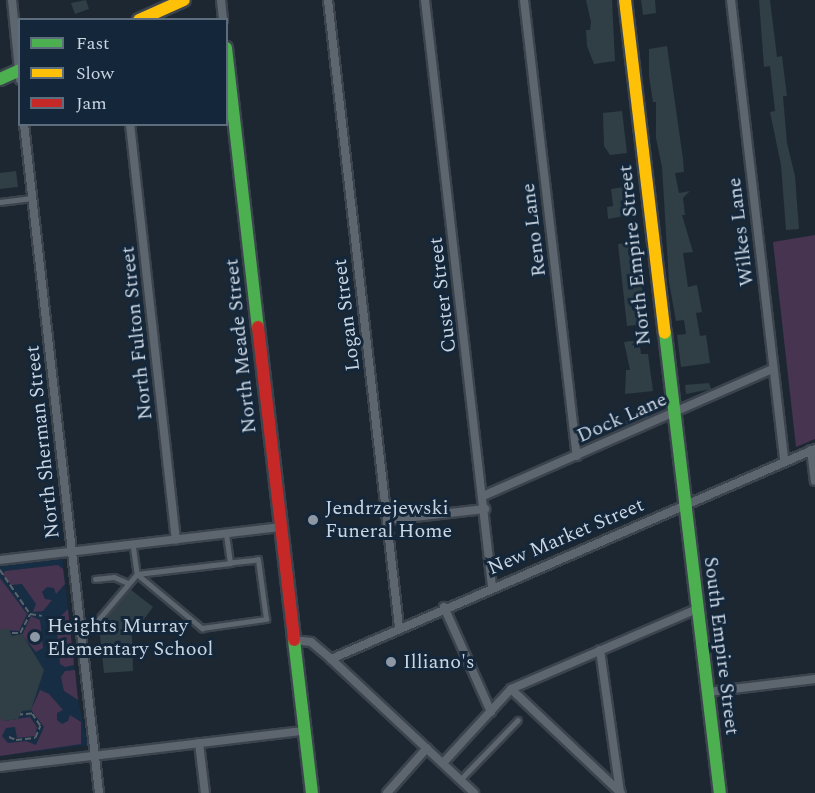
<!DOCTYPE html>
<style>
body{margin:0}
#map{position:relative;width:815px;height:793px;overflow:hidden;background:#1c2732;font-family:Spectral,serif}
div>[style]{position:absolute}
.built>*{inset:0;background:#172d43}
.green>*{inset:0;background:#463450}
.building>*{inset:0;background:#303e46}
.path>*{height:1.5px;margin-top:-0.75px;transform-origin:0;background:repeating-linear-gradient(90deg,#5b6269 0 6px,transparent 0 9px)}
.roads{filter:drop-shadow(2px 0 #3b434d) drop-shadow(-2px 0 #3b434d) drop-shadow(0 2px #3b434d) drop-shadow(0 -2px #3b434d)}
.lane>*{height:4.5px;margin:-2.25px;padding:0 2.25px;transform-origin:2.25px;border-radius:2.25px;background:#5d656e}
.street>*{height:8px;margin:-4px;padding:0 4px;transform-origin:4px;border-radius:4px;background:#5d656e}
.fast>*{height:12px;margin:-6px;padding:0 6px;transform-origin:6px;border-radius:6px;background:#4caf50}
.slow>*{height:12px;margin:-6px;padding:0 6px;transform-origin:6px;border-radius:6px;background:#ffc107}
.jam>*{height:12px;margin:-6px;padding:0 6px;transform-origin:6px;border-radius:6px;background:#c62828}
.dots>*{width:16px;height:16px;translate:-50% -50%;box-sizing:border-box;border:3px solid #14273a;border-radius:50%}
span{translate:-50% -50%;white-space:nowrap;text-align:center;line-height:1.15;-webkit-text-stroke:6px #14273a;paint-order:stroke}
.street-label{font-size:20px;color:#cad5e2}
.poi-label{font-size:20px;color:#cad5e2}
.left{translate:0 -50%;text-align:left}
.legend{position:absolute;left:18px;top:18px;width:210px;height:108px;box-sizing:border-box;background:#14273a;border:2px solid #5d6d7d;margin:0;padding:8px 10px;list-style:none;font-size:18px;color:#cad5e2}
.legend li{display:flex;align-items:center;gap:12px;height:30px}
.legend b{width:30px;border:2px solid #5d6d7d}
</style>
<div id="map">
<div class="built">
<i style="clip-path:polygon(62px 554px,78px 700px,88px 745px,0 756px,0 561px)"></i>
</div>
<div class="green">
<i style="clip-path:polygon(815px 235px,815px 439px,796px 447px,773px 242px)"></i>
<i style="clip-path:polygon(58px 565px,63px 569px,65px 584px,56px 594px,54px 588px,47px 587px,42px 592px,45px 599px,52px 600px,43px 611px,33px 612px,36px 604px,22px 584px,11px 585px,3px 575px,5px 571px)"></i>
<i style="clip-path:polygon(0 578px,27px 614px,19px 631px,0 630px)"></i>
<i style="clip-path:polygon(68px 609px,74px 665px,65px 667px,60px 664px,56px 621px)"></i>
<i style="clip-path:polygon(31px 616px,40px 620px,43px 648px,36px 652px,22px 635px)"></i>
<i style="clip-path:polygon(75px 670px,78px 700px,64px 691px,61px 677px,65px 671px)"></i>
<i style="clip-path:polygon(40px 690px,49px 694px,63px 710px,57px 713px,57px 720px,62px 724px,68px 721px,70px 715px,81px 722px,81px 744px,0 756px,0 716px,4px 721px,30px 717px,37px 727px,35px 736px,17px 738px,15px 727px,6px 728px,2px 736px,8px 743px,26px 741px,36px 745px,44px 727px,31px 710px)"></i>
</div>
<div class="building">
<i style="clip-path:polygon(86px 0,89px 9px,75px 14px,71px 3px)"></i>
<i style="clip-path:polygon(586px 0,612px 0,615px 61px,594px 64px,587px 46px,586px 30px,590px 30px,591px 22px)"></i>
<i style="clip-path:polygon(641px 0,655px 0,656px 13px,643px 15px)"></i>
<i style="clip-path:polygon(759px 0,770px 0,777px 57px,782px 56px,787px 96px,783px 96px,787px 143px,795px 176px,799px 229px,786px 230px,781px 165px,770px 112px,775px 111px,770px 66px,764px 67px)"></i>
<i style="clip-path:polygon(667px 46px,683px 159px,684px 172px,675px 173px,679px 193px,690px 191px,683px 198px,685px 215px,682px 215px,693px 252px,683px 253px,688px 287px,697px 285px,702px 312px,696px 313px,700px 336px,706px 335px,710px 363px,681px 367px,677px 335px,686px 334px,684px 320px,676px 321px,669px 282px,662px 167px,656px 138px,656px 102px,653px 102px,649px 76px,649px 49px)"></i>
<i style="clip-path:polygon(622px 111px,627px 153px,610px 155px,604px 146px,603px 113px)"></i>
<i style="clip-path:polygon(16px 171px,18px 187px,0 189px,0 173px)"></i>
<i style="clip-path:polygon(630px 186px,634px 214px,608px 219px,607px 207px,613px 206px,611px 189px)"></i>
<i style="clip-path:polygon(638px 242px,646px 324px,627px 326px,618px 244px)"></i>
<i style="clip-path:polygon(639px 340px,641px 354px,648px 354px,653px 391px,625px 394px,626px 370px,630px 370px,624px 342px)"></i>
<i style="clip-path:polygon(709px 383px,711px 389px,686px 394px,685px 385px)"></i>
<i style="clip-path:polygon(645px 411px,648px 417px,615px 431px,613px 427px)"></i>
<i style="clip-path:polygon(130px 589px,153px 607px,132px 635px,133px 671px,104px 673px,99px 626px)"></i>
<i style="clip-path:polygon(8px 628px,12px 636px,22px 634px,44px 670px,31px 710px,22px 711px,18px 719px,3px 721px,0 716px,0 630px)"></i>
</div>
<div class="path">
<i style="left:0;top:570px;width:53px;rotate:55.7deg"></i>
<i style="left:12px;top:633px;width:8px"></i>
<i style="left:20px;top:633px;width:21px;rotate:-62deg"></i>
<i style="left:30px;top:614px;width:12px;rotate:9deg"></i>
<i style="left:9px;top:737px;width:8px;rotate:23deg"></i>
<i style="left:16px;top:740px;width:19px;rotate:-6deg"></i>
<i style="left:35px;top:738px;width:13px;rotate:-67deg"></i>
<i style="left:40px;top:726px;width:14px;rotate:-124deg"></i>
<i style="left:32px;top:714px;width:12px;rotate:175deg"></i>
</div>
<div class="roads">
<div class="lane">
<i style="left:0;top:202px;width:32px;rotate:-7deg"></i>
<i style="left:133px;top:544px;width:30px;rotate:82deg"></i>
<i style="left:137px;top:574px;width:85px;rotate:39.7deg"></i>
<i style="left:202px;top:628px;width:65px;rotate:-8deg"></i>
<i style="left:266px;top:619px;width:60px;rotate:-97.7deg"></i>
<i style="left:258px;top:560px;width:28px;rotate:174deg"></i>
<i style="left:230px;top:563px;width:30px;rotate:-98deg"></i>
<i style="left:95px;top:579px;width:19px;rotate:-6deg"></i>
<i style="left:114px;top:577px;width:15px;rotate:23deg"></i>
<i style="left:82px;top:631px;width:12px;rotate:-24deg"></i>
<i style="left:93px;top:626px;width:68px;rotate:-49.8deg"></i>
<i style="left:137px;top:574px;width:94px;rotate:-6.7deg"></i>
<i style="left:460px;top:780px;width:83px;rotate:-46deg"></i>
</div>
<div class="street">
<i style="left:12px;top:0;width:80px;rotate:84.3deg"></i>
<i style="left:221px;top:0;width:20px;rotate:84deg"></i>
<i style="left:328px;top:0;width:631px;rotate:83.54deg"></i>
<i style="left:425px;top:0;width:590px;rotate:83.48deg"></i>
<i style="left:524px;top:0;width:459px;rotate:83.4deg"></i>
<i style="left:731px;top:0;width:464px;rotate:83.4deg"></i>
<i style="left:24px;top:124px;width:673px;rotate:83.6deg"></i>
<i style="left:130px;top:124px;width:418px;rotate:83.7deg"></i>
<i style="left:811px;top:450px;width:31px;rotate:83deg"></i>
<i style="left:483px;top:496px;width:317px;rotate:-23.7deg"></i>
<i style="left:387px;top:520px;width:99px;rotate:-6.4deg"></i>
<i style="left:0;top:560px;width:282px;rotate:-6.7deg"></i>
<i style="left:444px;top:607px;width:115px;rotate:65.9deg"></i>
<i style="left:294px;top:640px;width:17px;rotate:7deg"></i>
<i style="left:311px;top:642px;width:26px;rotate:40deg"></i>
<i style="left:331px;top:659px;width:196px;rotate:43.1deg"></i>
<i style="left:600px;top:650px;width:143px;rotate:82deg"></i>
<i style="left:331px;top:659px;width:528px;rotate:-23.46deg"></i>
<i style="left:511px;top:689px;width:151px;rotate:43.4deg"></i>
<i style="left:708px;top:692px;width:108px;rotate:-6.9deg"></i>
<i style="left:199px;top:743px;width:50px;rotate:83.2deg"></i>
<i style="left:443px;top:763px;width:100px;rotate:-47.4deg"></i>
<i style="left:511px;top:689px;width:202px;rotate:-23.3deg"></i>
<i style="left:0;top:767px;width:305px;rotate:-6.8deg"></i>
<i style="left:387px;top:793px;width:60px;rotate:-48.4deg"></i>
</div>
<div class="fast">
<i style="left:226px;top:48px;width:281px;rotate:83.5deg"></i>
<i style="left:0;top:79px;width:22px;rotate:-24deg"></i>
<i style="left:665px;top:333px;width:463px;rotate:83.2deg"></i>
<i style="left:294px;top:640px;width:154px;rotate:83.3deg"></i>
</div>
<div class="slow">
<i style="left:625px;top:0;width:335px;rotate:83.2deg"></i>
<i style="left:139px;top:20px;width:49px;rotate:-24deg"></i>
</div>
<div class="jam">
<i style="left:258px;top:327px;width:315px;rotate:83.4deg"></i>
</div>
</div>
<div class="dots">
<i style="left:313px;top:520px;background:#8d98a4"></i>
<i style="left:35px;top:637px;background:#8d98a4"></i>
<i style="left:391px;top:662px;background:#8d98a4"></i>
</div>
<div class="street-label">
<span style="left:534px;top:230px;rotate:-97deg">Reno Lane</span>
<span style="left:741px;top:232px;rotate:-97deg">Wilkes Lane</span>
<span style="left:635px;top:255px;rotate:-96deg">North Empire Street</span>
<span style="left:443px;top:295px;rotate:-97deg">Custer Street</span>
<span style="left:347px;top:315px;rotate:-97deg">Logan Street</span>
<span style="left:137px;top:333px;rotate:-96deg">North Fulton Street</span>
<span style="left:241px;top:346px;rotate:-96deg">North Meade Street</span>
<span style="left:622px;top:418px;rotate:-24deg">Dock Lane</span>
<span style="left:43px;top:442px;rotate:-96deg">North Sherman Street</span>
<span style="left:566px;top:537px;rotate:-23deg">New Market Street</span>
<span style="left:721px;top:646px;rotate:83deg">South Empire Street</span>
</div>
<div class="poi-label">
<span class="left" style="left:325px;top:520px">Jendrzejewski<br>Funeral Home</span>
<span class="left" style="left:47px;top:638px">Heights Murray<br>Elementary School</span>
<span class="left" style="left:403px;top:662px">Illiano's</span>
</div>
<ul class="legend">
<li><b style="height:8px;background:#4caf50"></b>Fast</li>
<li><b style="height:8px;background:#ffc107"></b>Slow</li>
<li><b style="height:8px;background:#c62828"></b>Jam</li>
</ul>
</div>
